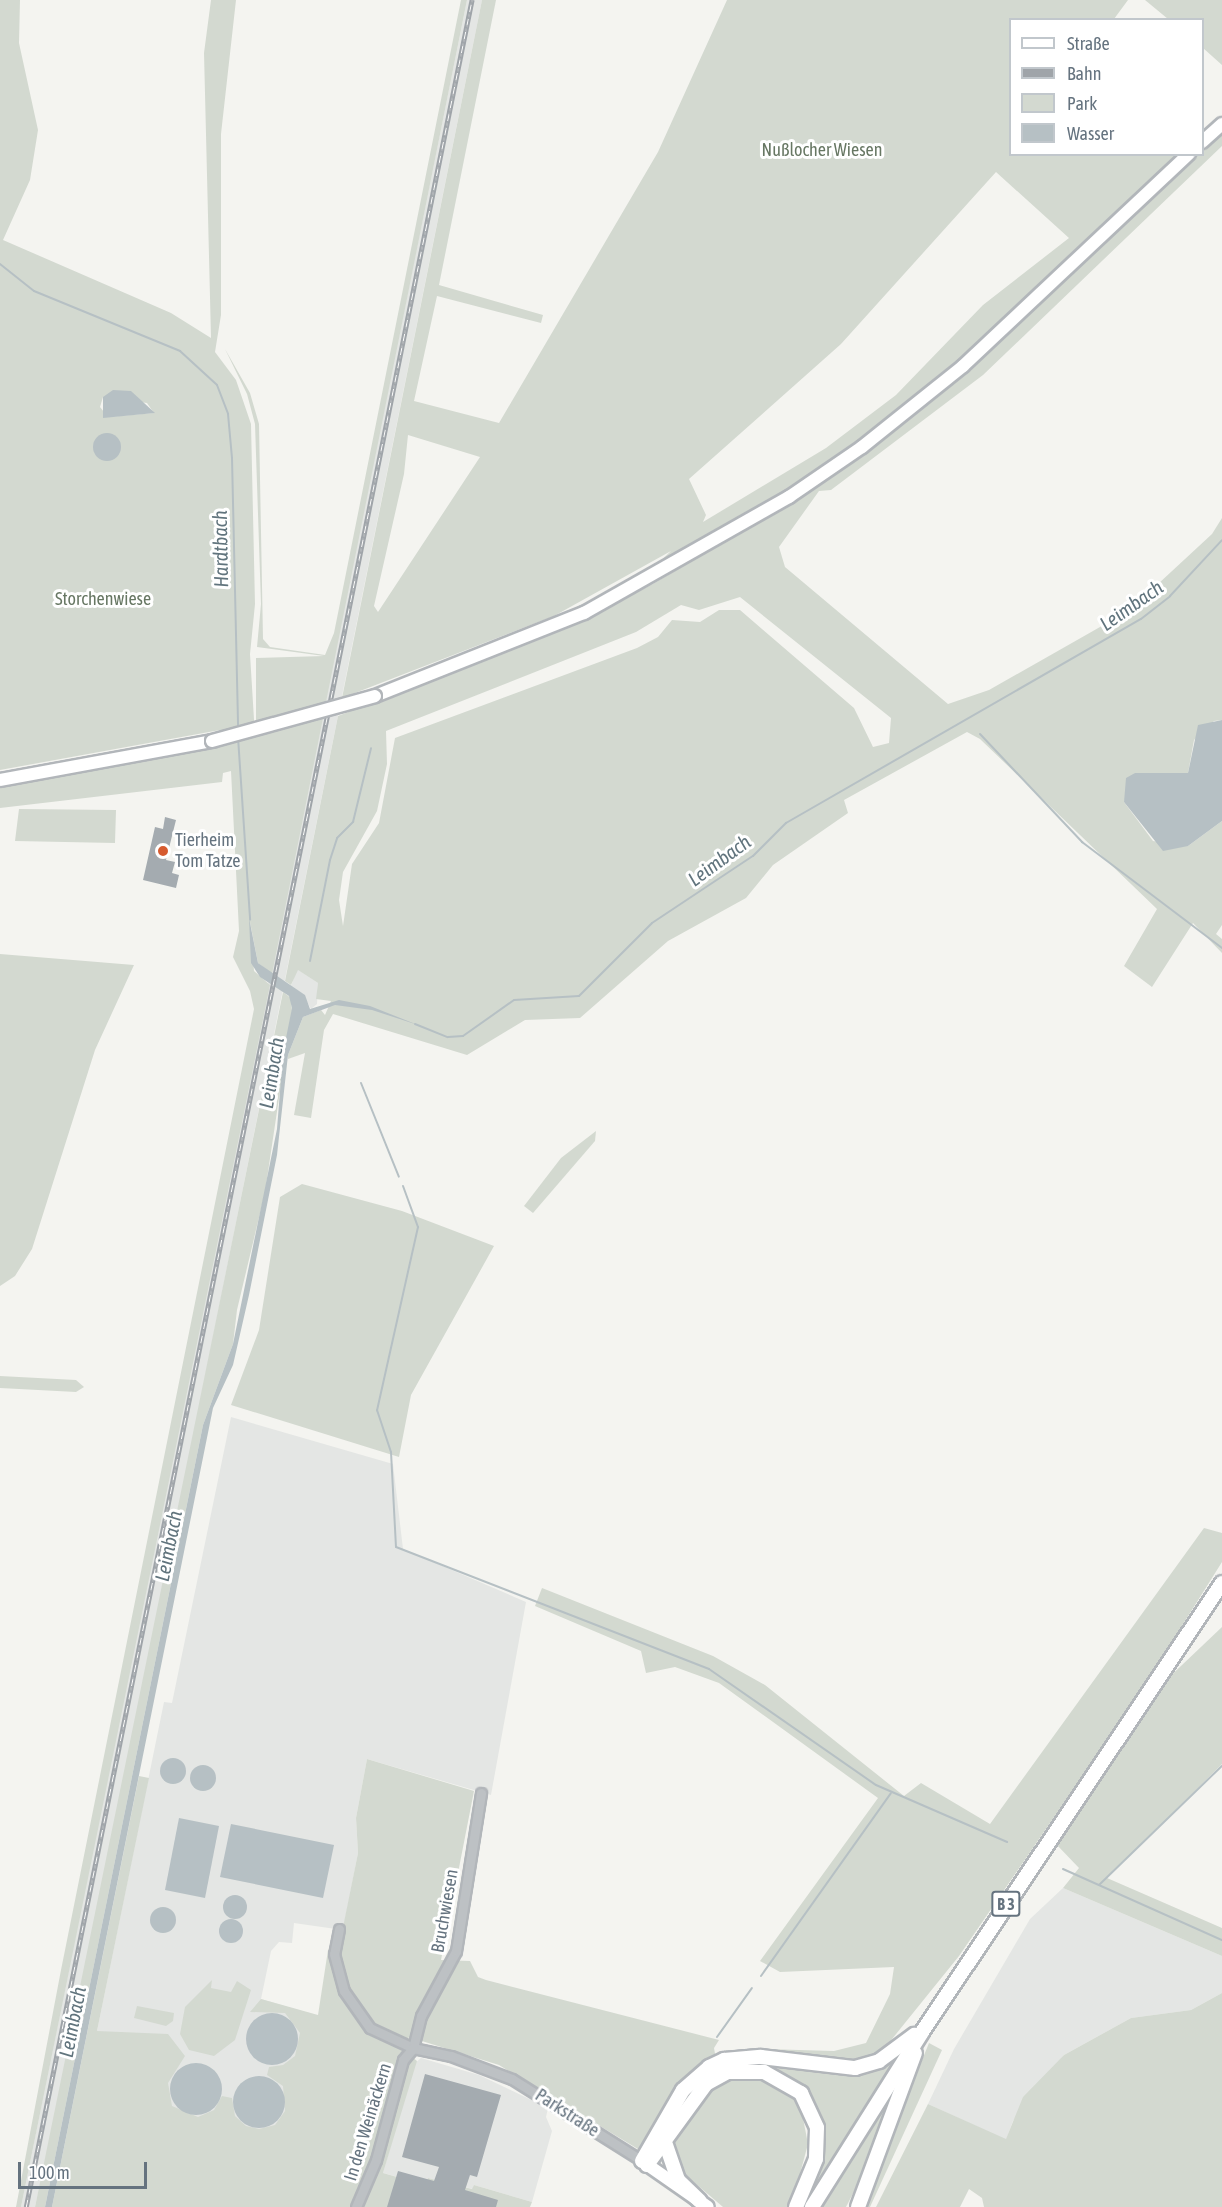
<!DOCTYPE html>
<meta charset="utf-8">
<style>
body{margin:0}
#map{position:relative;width:1222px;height:2207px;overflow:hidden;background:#f4f4f0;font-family:"Asap Condensed",sans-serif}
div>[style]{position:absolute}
.built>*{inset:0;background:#e4e6e4}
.green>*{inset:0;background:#d3d9d0}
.water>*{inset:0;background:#b6c0c4}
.round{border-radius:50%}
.stream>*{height:2px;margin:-1px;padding:0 1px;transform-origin:1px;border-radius:1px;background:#b6c0c4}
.building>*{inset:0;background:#a4abb0}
.roads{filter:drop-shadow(2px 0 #b2b6ba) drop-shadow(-2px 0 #b2b6ba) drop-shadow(0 2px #b2b6ba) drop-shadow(0 -2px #b2b6ba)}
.street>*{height:9px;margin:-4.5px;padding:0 4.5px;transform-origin:4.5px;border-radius:4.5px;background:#bdc1c4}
.secondary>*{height:12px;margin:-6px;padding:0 6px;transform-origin:6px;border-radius:6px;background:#fff}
.primary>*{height:14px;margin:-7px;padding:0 7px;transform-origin:7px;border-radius:7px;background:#fff}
.rail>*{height:4.5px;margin-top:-2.25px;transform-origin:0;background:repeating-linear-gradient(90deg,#fff 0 7px,#9fa4a9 0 14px);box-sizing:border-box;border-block:2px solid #9fa4a9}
.bridges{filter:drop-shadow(2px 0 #b2b6ba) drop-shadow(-2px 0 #b2b6ba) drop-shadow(0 2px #b2b6ba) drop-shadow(0 -2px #b2b6ba)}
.secondary-bridge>*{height:12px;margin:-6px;padding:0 6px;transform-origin:6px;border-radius:6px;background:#fff}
.dots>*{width:16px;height:16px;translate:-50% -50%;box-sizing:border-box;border:3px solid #fff;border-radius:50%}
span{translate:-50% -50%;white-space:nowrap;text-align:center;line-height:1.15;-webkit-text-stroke:6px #fff;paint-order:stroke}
.shield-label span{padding:2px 4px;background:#fff;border:2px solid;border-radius:4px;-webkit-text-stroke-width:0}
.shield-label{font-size:16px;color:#65737f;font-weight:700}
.park-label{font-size:18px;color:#677763}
.poi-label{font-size:18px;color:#65737f}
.left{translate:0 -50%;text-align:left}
.street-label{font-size:18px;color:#65737f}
.water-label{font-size:20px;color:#61747d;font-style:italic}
.legend{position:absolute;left:1009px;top:18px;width:195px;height:138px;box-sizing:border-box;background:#fff;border:2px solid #c1c7cc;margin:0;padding:8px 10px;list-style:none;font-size:18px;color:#65737f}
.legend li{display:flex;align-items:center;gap:12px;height:30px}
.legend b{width:30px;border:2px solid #c1c7cc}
.scale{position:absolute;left:18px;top:2162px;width:129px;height:27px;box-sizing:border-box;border:3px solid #65737f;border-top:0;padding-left:8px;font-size:18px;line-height:21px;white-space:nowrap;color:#65737f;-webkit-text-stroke:4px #fff;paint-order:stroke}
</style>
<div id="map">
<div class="built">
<i style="clip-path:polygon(467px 0,482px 0,74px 2028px,35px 2207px,21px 2207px)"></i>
<i style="clip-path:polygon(297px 969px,318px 983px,317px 1004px,311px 1009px,303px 994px,291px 986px)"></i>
<i style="clip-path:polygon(231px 1417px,393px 1464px,403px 1549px,526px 1602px,491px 1795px,367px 1759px,356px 1818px,358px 1853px,343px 1930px,294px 1923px,292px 1943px,279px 1942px,271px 1951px,261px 1999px,318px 2016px,300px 2193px,124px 2207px,97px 2031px,164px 1702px,172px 1703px)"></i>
<i style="clip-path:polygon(1063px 1888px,1222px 1956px,1222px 1993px,1191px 2010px,1131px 2018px,1064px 2055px,1013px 2121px,1006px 2140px,928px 2104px,954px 2049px,1030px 1919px)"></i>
<i style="clip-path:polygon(421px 2058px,479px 2075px,548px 2108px,546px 2117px,552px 2131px,532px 2202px,474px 2185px,473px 2189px,428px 2178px,426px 2185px,383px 2173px,414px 2064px)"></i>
</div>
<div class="green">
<i style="clip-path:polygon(evenodd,0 0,20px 0,19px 43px,38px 130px,30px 180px,3px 240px,171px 313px,211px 338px,204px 53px,211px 0,236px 0,221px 134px,221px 315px,215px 352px,236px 380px,251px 424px,255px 604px,250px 654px,255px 736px,323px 718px,272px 974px,258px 963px,250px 922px,254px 971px,270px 985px,21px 2207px,16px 2207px,61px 1970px,254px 1009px,250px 991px,233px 957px,239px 931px,231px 771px,223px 773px,222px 782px,0 808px,0 786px,225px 744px,220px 730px,0 770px,0 0,103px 397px,147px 403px,154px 413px,108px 417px,100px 407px,103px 397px)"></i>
<i style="clip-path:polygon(461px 0,467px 0,326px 702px,256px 722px,256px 658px,324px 656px,257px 647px,261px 604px,255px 424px,247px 394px,225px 349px,250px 393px,259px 424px,263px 639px,270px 647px,325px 655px,334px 633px)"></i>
<i style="clip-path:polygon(evenodd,482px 0,496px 0,439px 285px,543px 315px,541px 323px,437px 296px,414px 401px,499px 423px,658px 152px,727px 0,1128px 0,1114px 19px,1010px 20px,1010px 154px,1180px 155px,982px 341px,893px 417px,786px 493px,630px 585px,556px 620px,654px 567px,671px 551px,554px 616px,342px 698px,482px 0,996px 172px,1069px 238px,983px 305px,896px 395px,826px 448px,703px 522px,706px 515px,689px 479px,841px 344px,996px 172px,482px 0,408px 435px,480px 457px,378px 612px,374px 606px,404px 474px,408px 435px)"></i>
<i style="clip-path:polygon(1145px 0,1222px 0,1222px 65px,1203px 48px,1202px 20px,1168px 19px)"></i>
<i style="clip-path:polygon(evenodd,1222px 132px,1222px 146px,983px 375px,831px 490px,819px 491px,779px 547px,785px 567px,948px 704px,989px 690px,1100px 627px,1158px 584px,1212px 534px,1222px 518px,1222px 720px,1214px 721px,1194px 740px,1188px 773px,1135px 773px,1124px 802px,1153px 841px,1188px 846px,1222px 821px,1222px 925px,1216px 934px,1222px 939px,1222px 953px,1193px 923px,1152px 987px,1124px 966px,1157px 909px,980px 739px,967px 732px,844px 800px,848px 813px,773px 865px,746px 898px,668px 941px,580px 1018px,525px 1020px,467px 1055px,333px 1014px,324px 1030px,311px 1118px,294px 1115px,305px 1053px,288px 1059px,288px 1055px,303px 1017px,321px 1010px,325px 1015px,331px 1001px,316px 999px,318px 983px,298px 970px,291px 985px,285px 981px,338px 716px,561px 630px,653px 584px,792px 501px,888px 434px,978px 361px,1222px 132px,740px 597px,891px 718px,889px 743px,873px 747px,854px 708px,740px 610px,719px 610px,700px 622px,672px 620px,658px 637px,637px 648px,395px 738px,379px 823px,352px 864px,343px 926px,339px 900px,343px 872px,377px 811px,387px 764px,386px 731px,636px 632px,681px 605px,699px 610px,740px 597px)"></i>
<i style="clip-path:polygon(19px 809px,116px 810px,115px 843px,15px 841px)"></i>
<i style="clip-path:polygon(0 954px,134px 965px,95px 1050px,32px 1249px,15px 1276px,0 1286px)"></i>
<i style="clip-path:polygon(283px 992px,291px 998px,292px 1011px,265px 1192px,237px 1310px,233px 1344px,203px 1425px,45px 2207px,35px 2207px)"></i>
<i style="clip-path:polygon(596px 1131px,595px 1141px,533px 1213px,524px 1206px,561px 1158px)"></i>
<i style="clip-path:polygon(302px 1184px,402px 1211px,494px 1246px,411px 1395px,399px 1457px,231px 1405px,259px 1330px,280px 1197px)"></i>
<i style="clip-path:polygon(0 1376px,76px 1380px,84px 1387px,76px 1392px,0 1388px)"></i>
<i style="clip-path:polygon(1204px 1528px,1222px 1533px,1222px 1562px,1148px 1680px,959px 1956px,888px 2044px,870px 2058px,840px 2062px,771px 2055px,764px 2049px,834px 2051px,866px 2043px,890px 1994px,894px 1967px,780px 1972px,760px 1961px,878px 1798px,719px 1683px,675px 1667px,646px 1673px,641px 1651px,535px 1606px,542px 1588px,713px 1656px,765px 1685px,904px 1796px,921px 1783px,990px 1824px)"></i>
<i style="clip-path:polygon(1222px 1627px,1222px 1764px,1107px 1878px,1222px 1928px,1222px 1956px,1063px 1888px,1079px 1868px,1056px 1844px,1162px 1684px)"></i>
<i style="clip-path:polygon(367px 1759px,474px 1791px,441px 1960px,470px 1961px,478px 1977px,486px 1980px,719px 2040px,714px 2048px,716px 2059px,686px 2080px,648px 2141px,638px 2149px,499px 2065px,409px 2037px,403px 2049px,417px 2061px,383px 2173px,425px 2185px,428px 2178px,472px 2189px,474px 2185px,532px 2202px,530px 2207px,52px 2207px,139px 1776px,149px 1778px,97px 2031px,168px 2034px,185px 2056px,168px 2083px,172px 2106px,198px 2117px,214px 2110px,222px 2096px,232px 2098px,235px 2116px,246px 2126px,259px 2129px,275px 2125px,285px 2111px,283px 2086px,267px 2075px,269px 2067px,283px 2065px,295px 2056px,300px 2033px,285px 2013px,250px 2012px,261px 1999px,318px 2015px,328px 1950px,340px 1942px,358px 1853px,356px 1818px)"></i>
<i style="clip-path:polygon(212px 1980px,211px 1988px,231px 1992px,237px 1981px,251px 1990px,235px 2040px,214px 2056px,189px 2050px,180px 2034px,185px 2007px)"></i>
<i style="clip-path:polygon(1222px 1993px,1222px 2207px,984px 2207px,982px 2198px,969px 2189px,960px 2207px,876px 2207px,928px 2104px,1006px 2139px,1023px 2097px,1064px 2055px,1131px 2018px,1191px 2010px)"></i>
<i style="clip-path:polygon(137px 2006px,174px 2013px,173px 2021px,166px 2026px,134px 2018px)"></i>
<i style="clip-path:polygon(929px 2043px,942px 2050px,870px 2207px,862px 2207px)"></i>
<i style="clip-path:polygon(904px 2051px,807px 2202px,820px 2159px,820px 2116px,796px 2081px,758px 2064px,844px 2073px)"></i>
<i style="clip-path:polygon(733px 2078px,763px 2078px,786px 2089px,801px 2108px,808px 2144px,791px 2207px,723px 2207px,675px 2166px,672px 2143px,677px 2132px,702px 2094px)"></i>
<i style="clip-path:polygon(896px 2085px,879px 2143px,846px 2207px,820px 2207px)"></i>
</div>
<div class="water">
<i style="clip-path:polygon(113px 390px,131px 391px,155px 413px,103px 418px,103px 397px)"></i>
<i class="round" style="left:93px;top:433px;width:28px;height:28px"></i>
<i style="clip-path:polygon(1222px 720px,1222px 821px,1188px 846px,1163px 851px,1124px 802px,1126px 778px,1135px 773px,1188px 773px,1198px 725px)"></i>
<i style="clip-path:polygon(249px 918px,258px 963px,305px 995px,310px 1009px,339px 1000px,370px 1006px,418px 1025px,372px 1010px,335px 1005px,303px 1017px,288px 1055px,277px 1155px,249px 1295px,233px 1365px,213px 1408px,52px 2207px,45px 2207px,203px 1425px,233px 1344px,277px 1129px,283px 1053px,292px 1008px,289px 996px,260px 977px,251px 963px)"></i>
<i class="round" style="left:160px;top:1758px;width:26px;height:26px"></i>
<i class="round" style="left:190px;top:1765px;width:26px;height:26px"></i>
<i style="clip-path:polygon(179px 1818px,219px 1826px,205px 1898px,165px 1890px)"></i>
<i style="clip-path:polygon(231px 1824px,334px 1845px,323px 1898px,220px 1877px)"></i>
<i class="round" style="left:223px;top:1895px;width:24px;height:24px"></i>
<i class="round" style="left:150px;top:1907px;width:26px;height:26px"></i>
<i class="round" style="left:219px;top:1919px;width:24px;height:24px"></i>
<i class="round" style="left:246px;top:2013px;width:52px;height:52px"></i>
<i class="round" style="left:170px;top:2063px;width:52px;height:52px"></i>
<i class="round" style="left:233px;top:2076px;width:52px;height:52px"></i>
</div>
<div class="stream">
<i style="left:0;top:264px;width:43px;rotate:38.5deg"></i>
<i style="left:34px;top:291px;width:158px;rotate:22.3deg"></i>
<i style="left:180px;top:351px;width:50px;rotate:42.6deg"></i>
<i style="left:217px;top:385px;width:31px;rotate:69deg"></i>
<i style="left:228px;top:414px;width:44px;rotate:84.8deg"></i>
<i style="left:232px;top:458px;width:271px;rotate:88.7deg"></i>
<i style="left:980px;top:734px;width:149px;rotate:46.6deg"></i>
<i style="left:1082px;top:842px;width:176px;rotate:37.1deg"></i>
<i style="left:238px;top:737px;width:183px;rotate:86.2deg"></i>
<i style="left:310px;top:961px;width:103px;rotate:-78.8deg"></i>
<i style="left:330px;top:860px;width:23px;rotate:-72deg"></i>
<i style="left:337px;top:838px;width:23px;rotate:-45deg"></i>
<i style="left:353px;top:822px;width:76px;rotate:-76.3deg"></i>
<i style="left:415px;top:1024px;width:35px;rotate:22deg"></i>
<i style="left:448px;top:1037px;width:15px;rotate:-4deg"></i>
<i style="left:463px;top:1036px;width:62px;rotate:-35.2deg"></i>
<i style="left:514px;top:1000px;width:65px;rotate:-3.5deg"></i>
<i style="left:579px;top:996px;width:103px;rotate:-45deg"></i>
<i style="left:652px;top:923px;width:121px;rotate:-33.6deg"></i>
<i style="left:753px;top:856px;width:47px;rotate:-45deg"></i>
<i style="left:786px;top:823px;width:409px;rotate:-29.9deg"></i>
<i style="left:1141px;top:619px;width:37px;rotate:-38deg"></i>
<i style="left:1170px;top:596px;width:76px;rotate:-47.1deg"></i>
<i style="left:361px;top:1083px;width:101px;rotate:68deg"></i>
<i style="left:403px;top:1186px;width:44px;rotate:69.9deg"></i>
<i style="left:418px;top:1227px;width:188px;rotate:102.6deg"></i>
<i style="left:377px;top:1410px;width:44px;rotate:71.6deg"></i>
<i style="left:391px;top:1452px;width:95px;rotate:87deg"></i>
<i style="left:396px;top:1547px;width:336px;rotate:21.3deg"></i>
<i style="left:709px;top:1669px;width:203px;rotate:34.8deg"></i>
<i style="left:876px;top:1785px;width:143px;rotate:23.5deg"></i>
<i style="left:1063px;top:1869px;width:174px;rotate:24.1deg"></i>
<i style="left:1099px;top:1885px;width:171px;rotate:-44.1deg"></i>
<i style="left:761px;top:1976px;width:224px;rotate:-54.6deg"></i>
<i style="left:717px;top:2037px;width:60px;rotate:-54.5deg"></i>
</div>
<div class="building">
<i style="clip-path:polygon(165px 817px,176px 820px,166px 860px,175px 862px,172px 873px,179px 875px,176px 888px,143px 880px,155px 827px,163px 829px)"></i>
<i style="clip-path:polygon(425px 2074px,501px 2095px,477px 2177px,470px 2175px,465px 2190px,498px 2200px,496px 2207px,387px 2207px,398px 2171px,434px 2181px,439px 2167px,402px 2157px)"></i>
</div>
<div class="roads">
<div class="street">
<i style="left:339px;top:1929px;width:25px;rotate:101deg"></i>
<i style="left:334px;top:1954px;width:38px;rotate:75deg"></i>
<i style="left:344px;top:1991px;width:45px;rotate:54.9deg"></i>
<i style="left:370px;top:2028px;width:47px;rotate:24.9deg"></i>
<i style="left:413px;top:2048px;width:39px;rotate:12deg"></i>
<i style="left:451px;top:2056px;width:65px;rotate:20.7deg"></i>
<i style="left:512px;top:2079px;width:154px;rotate:32.2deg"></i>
<i style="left:413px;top:2048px;width:33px;rotate:-76deg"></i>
<i style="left:421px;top:2016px;width:74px;rotate:-61.7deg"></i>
<i style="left:456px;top:1951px;width:160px;rotate:-81deg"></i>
<i style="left:356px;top:2207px;width:51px;rotate:-66.9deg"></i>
<i style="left:376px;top:2160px;width:104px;rotate:-74.9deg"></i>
<i style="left:403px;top:2060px;width:16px;rotate:-50deg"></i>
</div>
<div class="secondary">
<i style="left:1202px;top:142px;width:27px;rotate:-42deg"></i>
<i style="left:375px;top:696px;width:225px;rotate:-21.7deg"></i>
<i style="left:584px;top:613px;width:236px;rotate:-29.5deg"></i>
<i style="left:789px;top:497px;width:88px;rotate:-34.4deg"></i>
<i style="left:862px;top:447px;width:129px;rotate:-38.7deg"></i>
<i style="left:963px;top:366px;width:310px;rotate:-43.2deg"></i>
<i style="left:0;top:780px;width:216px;rotate:-10.4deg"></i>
<i style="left:642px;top:2161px;width:80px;rotate:34.9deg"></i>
</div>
<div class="primary">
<i style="left:666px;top:2145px;width:37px;rotate:71deg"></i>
<i style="left:678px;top:2180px;width:30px;rotate:44deg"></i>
<i style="left:642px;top:2161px;width:82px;rotate:-60deg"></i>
<i style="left:683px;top:2090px;width:35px;rotate:-41deg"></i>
<i style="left:709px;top:2067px;width:17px;rotate:-25deg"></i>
<i style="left:724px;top:2060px;width:37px;rotate:-5deg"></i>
<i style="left:761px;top:2057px;width:95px;rotate:6.7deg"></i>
<i style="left:855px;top:2068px;width:25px;rotate:-16deg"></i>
<i style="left:879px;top:2061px;width:44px;rotate:-36.6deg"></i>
<i style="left:647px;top:2165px;width:100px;rotate:-53.9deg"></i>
<i style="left:706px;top:2084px;width:25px;rotate:-29deg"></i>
<i style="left:728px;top:2072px;width:36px"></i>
<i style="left:764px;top:2072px;width:43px;rotate:29.6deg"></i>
<i style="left:801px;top:2093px;width:38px;rotate:65deg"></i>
<i style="left:817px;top:2128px;width:31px;rotate:92deg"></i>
<i style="left:816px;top:2159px;width:52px;rotate:112.6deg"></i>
<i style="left:812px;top:2207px;width:207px;rotate:-57.8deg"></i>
<i style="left:922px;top:2032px;width:540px;rotate:-56.25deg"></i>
<i style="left:858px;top:2207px;width:164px;rotate:-69.7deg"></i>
</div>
</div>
<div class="rail">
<i style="left:26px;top:2207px;width:2252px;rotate:-78.58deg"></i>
</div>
<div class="bridges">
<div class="secondary-bridge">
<i style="left:212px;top:741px;width:169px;rotate:-15.4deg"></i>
</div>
</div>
<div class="dots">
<i style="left:163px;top:851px;background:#d65b2f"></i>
</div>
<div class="shield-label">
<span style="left:1006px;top:1904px">B 3</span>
</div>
<div class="park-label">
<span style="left:822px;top:150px">Nußlocher Wiesen</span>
<span style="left:103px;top:599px">Storchenwiese</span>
</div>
<div class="poi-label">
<span class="left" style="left:175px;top:851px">Tierheim<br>Tom Tatze</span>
</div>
<div class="street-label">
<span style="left:445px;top:1911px;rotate:-80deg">Bruchwiesen</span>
<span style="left:567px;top:2113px;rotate:33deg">Parkstraße</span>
<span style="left:368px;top:2122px;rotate:-73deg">In den Weinäckern</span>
</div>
<div class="water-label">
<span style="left:220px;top:549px;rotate:-91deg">Hardtbach</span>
<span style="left:1131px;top:605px;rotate:-35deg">Leimbach</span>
<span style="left:719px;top:860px;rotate:-36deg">Leimbach</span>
<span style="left:271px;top:1073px;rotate:-81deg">Leimbach</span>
<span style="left:168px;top:1546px;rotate:-79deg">Leimbach</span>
<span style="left:72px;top:2022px;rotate:-79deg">Leimbach</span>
</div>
<ul class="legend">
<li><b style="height:8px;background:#fff"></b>Straße</li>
<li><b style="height:8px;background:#9fa4a9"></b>Bahn</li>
<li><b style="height:16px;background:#d3d9d0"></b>Park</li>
<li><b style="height:16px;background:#b6c0c4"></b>Wasser</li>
</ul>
<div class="scale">100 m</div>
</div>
